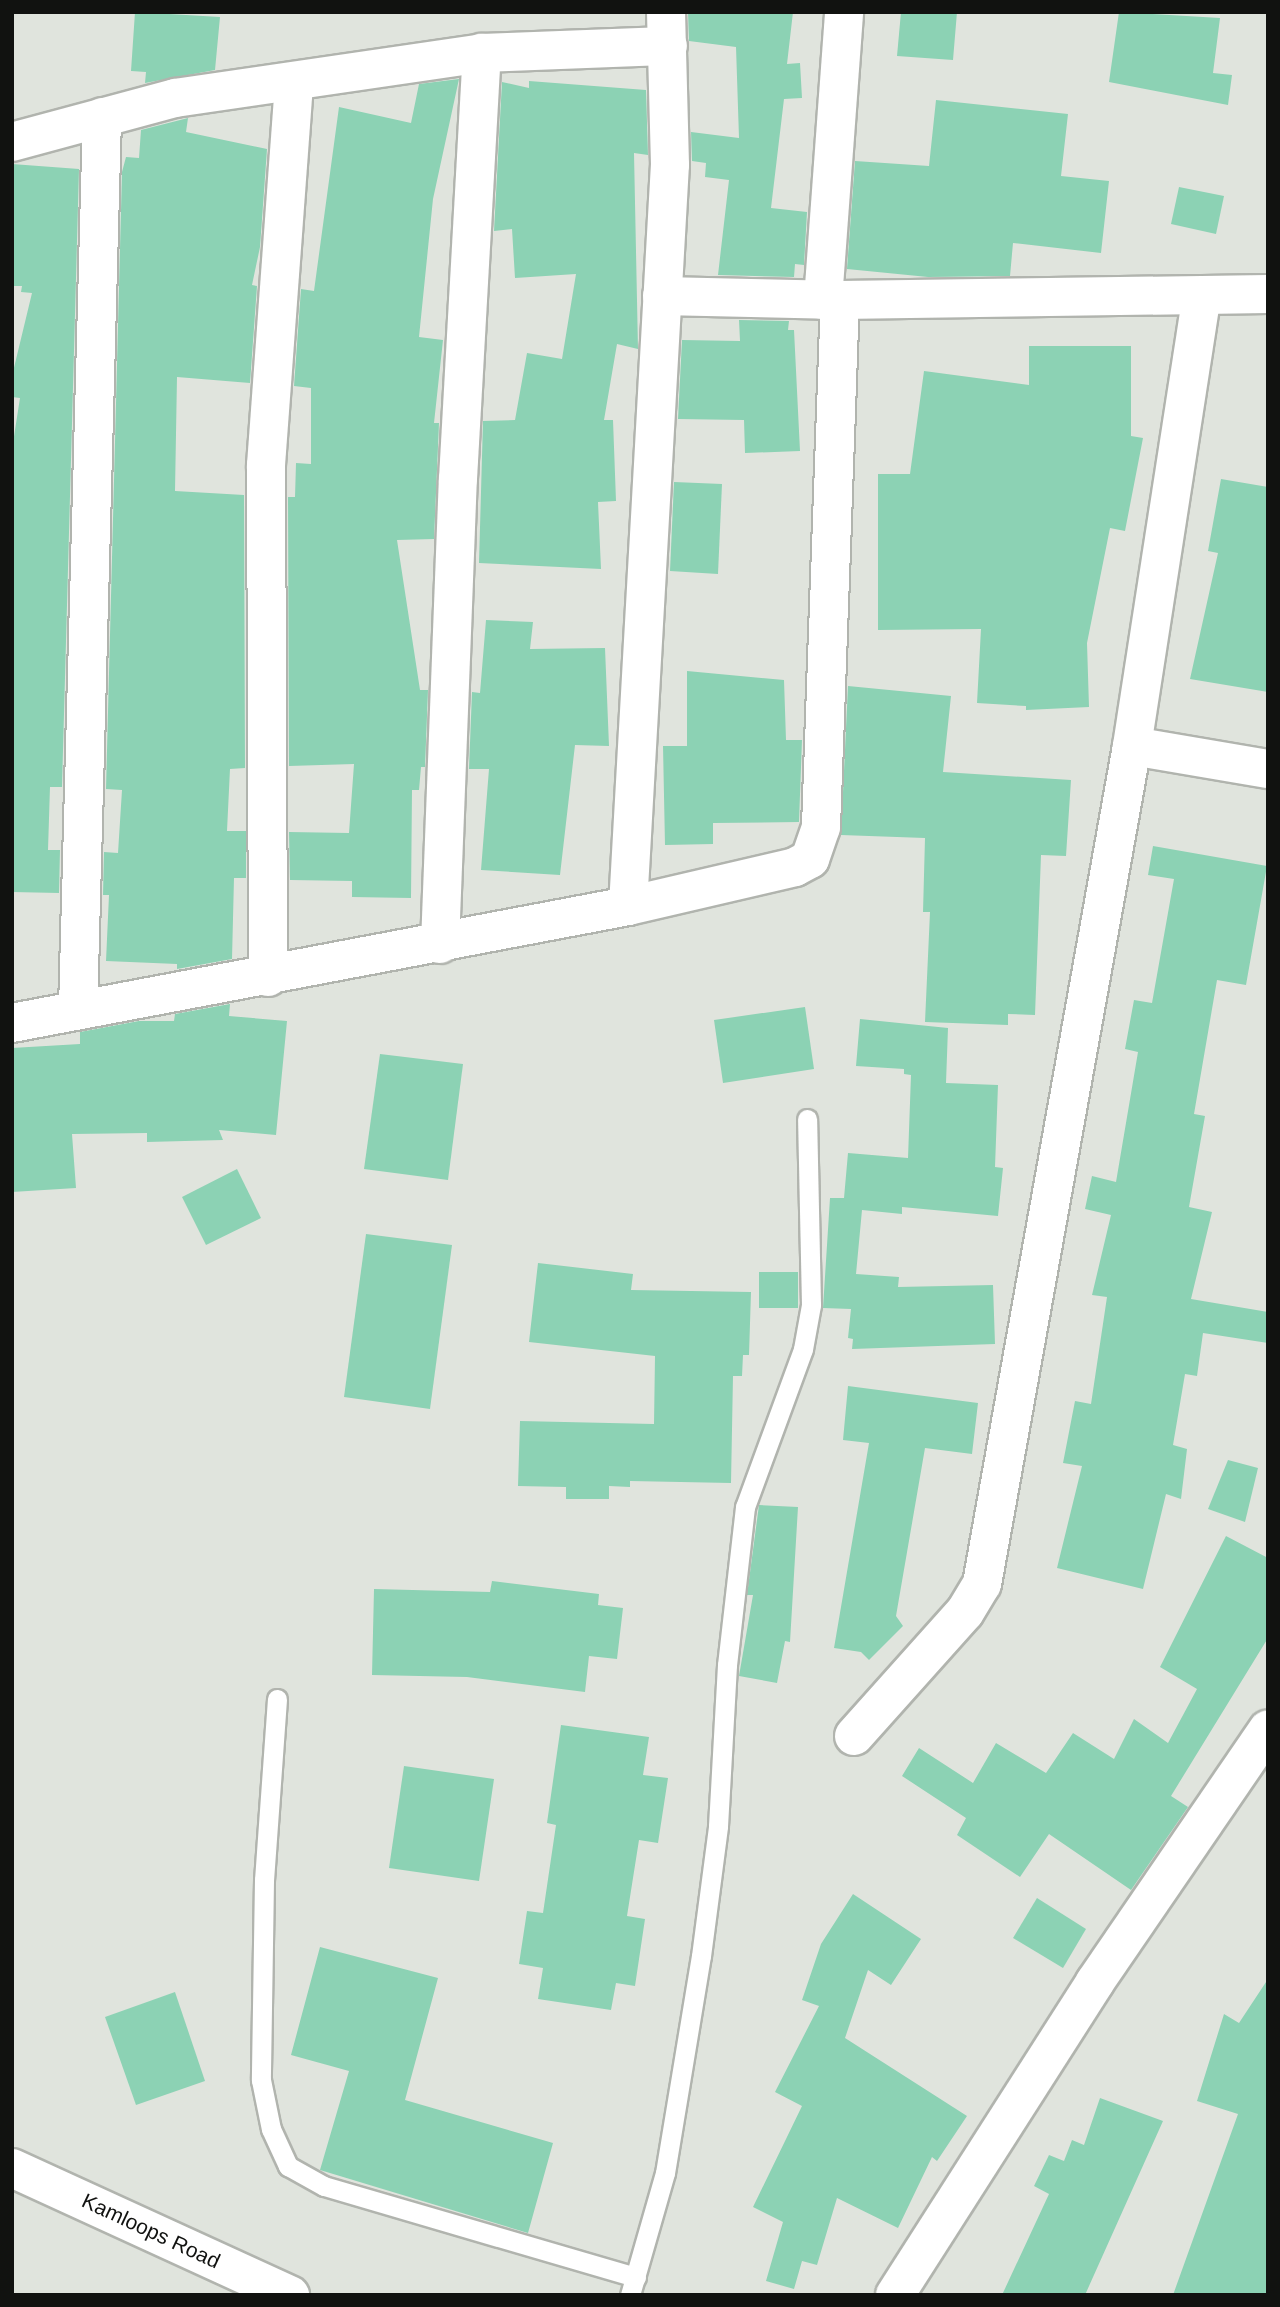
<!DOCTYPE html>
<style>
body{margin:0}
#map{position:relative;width:1280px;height:2307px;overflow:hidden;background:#e0e4dd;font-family:Helvetica,sans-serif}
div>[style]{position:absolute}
.building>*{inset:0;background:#8cd2b4}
.roads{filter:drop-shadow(2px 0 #b1b4ae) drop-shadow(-2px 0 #b1b4ae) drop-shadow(0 2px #b1b4ae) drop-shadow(0 -2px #b1b4ae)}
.service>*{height:19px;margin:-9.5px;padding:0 9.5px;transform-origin:9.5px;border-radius:9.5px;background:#fff}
.minor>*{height:38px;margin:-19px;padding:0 19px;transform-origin:19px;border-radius:19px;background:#fff}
.secondary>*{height:38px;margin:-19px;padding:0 19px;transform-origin:19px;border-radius:19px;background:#fff}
span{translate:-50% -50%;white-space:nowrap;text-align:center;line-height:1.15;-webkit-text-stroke:5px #fff;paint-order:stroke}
.street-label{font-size:21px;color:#111210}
.frame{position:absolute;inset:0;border:14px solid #111210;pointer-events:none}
</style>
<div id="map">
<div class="building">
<i style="clip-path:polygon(135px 12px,220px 17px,215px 70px,145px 83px,146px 72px,131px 71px)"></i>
<i style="clip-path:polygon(688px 12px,793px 12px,787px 64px,800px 63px,802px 98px,784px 99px,771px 208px,807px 212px,804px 265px,795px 264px,794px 277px,718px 275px,729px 180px,705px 177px,706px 163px,692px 161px,691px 132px,739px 138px,736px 47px,689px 41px)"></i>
<i style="clip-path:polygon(901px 12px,957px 12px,953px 60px,897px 56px)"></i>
<i style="clip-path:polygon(1119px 12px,1220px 18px,1213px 73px,1232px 75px,1228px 105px,1109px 82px)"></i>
<i style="clip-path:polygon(459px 79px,433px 199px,419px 337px,443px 340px,434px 423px,439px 423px,434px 539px,397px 540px,420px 690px,428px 690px,425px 767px,421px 767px,419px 790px,412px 790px,411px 898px,352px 897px,352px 881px,290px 880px,289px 832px,349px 833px,354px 764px,289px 766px,288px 497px,295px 497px,296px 463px,311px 464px,311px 388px,294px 386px,301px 289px,314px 291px,339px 107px,411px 123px,419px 84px)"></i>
<i style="clip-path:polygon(529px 81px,646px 90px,648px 155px,634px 153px,638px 349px,617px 344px,604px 420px,613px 420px,616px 501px,598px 502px,601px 569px,479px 563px,483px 421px,515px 420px,527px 353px,562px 359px,576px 274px,515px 278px,512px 229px,494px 231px,502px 82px,529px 88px)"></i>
<i style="clip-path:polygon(936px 100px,1068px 114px,1061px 176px,1109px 181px,1101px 253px,1013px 243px,1010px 276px,928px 277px,847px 269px,855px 161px,929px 166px)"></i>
<i style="clip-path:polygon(188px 118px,186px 132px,267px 149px,260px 247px,252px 285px,257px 286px,250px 383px,177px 377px,175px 491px,244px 495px,245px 768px,230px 769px,227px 831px,246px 831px,246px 878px,234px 878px,232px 959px,177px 969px,177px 964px,106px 961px,109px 895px,103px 895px,104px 852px,118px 853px,122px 790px,106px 789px,122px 172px,126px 157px,139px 158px,141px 130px)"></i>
<i style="clip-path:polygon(12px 164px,79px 169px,62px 787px,50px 787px,48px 850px,60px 850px,59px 893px,12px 892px,12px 449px,20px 398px,12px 397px,12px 376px,32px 293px,21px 292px,22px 286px,12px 286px)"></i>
<i style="clip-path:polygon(1179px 187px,1224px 196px,1216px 234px,1171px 224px)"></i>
<i style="clip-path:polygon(739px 320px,789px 321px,788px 330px,794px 330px,800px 451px,745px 453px,744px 420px,678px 419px,682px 340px,740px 341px)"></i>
<i style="clip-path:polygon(1029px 346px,1131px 346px,1131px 436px,1143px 438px,1125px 531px,1110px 528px,1087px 643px,1089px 707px,1026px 710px,1026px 706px,977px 703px,981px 629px,878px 630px,878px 474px,910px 474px,924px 371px,1029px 385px)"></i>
<i style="clip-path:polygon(1221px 479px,1268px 487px,1268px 692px,1190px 679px,1218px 553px,1208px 551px)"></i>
<i style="clip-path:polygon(674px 482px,722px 484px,718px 574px,670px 571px)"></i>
<i style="clip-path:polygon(486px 620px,533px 622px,530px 649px,605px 648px,609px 746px,575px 745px,560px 875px,481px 870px,489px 769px,469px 769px,472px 692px,480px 693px)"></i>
<i style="clip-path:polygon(687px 671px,784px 680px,786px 740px,802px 740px,799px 822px,713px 823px,713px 844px,665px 845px,663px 746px,687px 746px)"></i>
<i style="clip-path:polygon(848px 686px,951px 696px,943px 772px,1071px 780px,1066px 856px,1041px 855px,1035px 1015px,1008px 1014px,1008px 1025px,925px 1022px,930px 912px,923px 912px,925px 838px,841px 835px)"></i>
<i style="clip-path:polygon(1153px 846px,1267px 866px,1246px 985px,1217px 980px,1194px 1114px,1205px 1116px,1189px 1207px,1212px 1212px,1191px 1299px,1268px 1312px,1268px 1343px,1203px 1333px,1197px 1376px,1185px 1374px,1173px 1445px,1187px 1449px,1181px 1499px,1166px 1494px,1143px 1589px,1057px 1568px,1082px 1466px,1063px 1463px,1075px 1401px,1091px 1404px,1107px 1297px,1092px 1295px,1111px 1215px,1085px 1209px,1092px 1176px,1116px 1182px,1138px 1052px,1125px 1049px,1134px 1000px,1152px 1003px,1174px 879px,1148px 875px)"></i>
<i style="clip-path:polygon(230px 1004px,229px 1016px,287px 1021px,276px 1135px,219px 1130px,223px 1140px,147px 1142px,147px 1133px,72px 1134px,76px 1188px,12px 1192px,12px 1048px,80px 1044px,80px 1032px,139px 1021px,174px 1021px,175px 1014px)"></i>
<i style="clip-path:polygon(805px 1007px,814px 1069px,723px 1083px,714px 1020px)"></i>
<i style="clip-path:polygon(860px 1019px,948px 1028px,946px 1083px,998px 1085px,995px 1167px,1003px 1168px,998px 1216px,902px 1207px,902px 1214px,862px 1210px,856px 1274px,899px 1277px,898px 1287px,993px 1285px,995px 1344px,852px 1349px,853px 1339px,848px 1338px,851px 1309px,823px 1308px,830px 1198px,844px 1198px,848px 1153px,908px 1158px,911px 1075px,904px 1074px,904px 1069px,856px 1066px)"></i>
<i style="clip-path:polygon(380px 1054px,463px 1064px,448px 1180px,364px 1169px)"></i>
<i style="clip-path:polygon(237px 1169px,261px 1218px,206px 1245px,182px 1197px)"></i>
<i style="clip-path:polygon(366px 1234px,452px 1245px,430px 1409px,344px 1397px)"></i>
<i style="clip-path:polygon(538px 1263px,633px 1274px,631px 1290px,751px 1292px,749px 1355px,743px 1355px,742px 1376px,733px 1376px,731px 1483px,630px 1481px,630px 1487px,609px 1486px,609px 1499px,566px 1499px,566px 1487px,518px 1486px,520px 1421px,654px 1424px,655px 1356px,529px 1342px)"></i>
<i style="clip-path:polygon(759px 1272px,798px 1272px,798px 1308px,759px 1308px)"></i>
<i style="clip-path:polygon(848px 1386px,978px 1403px,972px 1454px,925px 1448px,896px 1616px,903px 1626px,869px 1660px,861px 1652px,834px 1648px,869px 1443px,843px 1440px)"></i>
<i style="clip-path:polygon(1228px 1460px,1258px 1468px,1245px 1522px,1208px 1509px)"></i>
<i style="clip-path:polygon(759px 1505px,798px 1507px,790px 1642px,785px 1641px,777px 1683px,739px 1676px,753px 1595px,747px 1595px)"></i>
<i style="clip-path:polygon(1226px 1536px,1268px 1558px,1268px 1638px,1171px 1796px,1188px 1807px,1131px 1890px,1049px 1834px,1020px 1877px,957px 1835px,966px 1818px,902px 1776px,919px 1748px,973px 1783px,996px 1743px,1046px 1773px,1073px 1733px,1114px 1759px,1134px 1719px,1168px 1743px,1197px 1689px,1160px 1667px)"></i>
<i style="clip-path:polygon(492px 1581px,599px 1594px,598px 1605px,623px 1608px,617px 1659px,589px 1656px,585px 1692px,467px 1677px,372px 1675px,374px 1589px,490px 1592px)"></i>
<i style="clip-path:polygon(561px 1725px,649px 1737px,643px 1775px,668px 1778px,658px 1843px,639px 1840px,627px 1916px,645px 1919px,635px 1986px,616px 1983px,611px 2010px,538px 1999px,543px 1968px,519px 1964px,527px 1911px,543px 1913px,556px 1825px,547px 1823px)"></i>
<i style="clip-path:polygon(404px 1766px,494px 1779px,479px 1881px,389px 1868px)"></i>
<i style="clip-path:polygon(853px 1894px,921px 1939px,891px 1985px,868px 1970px,845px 2038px,967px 2116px,937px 2161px,932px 2157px,898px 2228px,837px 2198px,817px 2265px,802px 2261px,794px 2289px,766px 2281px,783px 2222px,753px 2207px,802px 2106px,775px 2092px,819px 2006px,802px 2000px,821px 1944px)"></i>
<i style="clip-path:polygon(1037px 1898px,1086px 1929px,1063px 1968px,1013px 1938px)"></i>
<i style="clip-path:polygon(320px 1947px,438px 1978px,405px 2100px,553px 2143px,528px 2233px,320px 2170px,349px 2071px,291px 2055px)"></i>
<i style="clip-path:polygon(1268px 1979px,1268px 2295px,1173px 2295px,1238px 2114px,1197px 2101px,1224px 2014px,1239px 2023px)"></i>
<i style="clip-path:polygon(175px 1992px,205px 2081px,136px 2105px,105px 2017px)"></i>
<i style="clip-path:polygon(1100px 2098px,1163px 2121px,1085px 2295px,1002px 2295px,1049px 2194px,1034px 2186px,1049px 2155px,1064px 2161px,1072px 2140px,1084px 2145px)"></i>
</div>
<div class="roads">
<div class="service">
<i style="left:277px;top:1699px;width:181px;rotate:94.1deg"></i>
<i style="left:264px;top:1880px;width:200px;rotate:90.9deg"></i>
<i style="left:261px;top:2080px;width:50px;rotate:78.5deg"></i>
<i style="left:271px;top:2129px;width:41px;rotate:65.3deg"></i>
<i style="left:288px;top:2166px;width:41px;rotate:29.1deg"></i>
<i style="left:324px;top:2186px;width:325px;rotate:16.3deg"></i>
<i style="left:630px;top:2295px;width:127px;rotate:-74deg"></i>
<i style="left:665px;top:2173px;width:220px;rotate:-80.6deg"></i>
<i style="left:701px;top:1956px;width:131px;rotate:-82.5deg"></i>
<i style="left:718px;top:1826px;width:161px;rotate:-86.8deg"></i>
<i style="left:727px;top:1665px;width:159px;rotate:-83.5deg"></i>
<i style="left:745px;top:1507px;width:168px;rotate:-69.8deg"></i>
<i style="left:803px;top:1349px;width:45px;rotate:-79.7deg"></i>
<i style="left:811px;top:1305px;width:186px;rotate:-91.2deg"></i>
</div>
<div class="minor">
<i style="left:12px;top:142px;width:169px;rotate:-15.1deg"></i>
<i style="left:175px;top:98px;width:310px;rotate:-8.3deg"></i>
<i style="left:482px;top:53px;width:186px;rotate:-2.2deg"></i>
<i style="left:662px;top:296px;width:178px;rotate:1.3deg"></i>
<i style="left:840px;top:300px;width:428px;rotate:-0.8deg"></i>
<i style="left:823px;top:300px;width:289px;rotate:-85.8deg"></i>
<i style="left:1132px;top:746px;width:138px;rotate:9.6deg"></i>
<i style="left:628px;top:906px;width:742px;rotate:-86.76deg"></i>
<i style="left:670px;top:165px;width:153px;rotate:-91.5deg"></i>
<i style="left:440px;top:944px;width:465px;rotate:-87.8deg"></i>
<i style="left:458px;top:479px;width:427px;rotate:-86.8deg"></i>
<i style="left:268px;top:977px;width:512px;rotate:-90.22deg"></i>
<i style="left:266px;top:465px;width:384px;rotate:-85.8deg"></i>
<i style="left:78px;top:1010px;width:893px;rotate:-88.46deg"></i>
<i style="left:12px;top:1023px;width:627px;rotate:-10.75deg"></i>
<i style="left:628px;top:906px;width:171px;rotate:-13.1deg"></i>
<i style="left:795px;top:867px;width:17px;rotate:-28deg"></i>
<i style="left:810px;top:859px;width:34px;rotate:-71deg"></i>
<i style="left:821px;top:827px;width:527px;rotate:-87.94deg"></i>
<i style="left:854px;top:1736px;width:166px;rotate:-48.2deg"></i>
<i style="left:965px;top:1612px;width:33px;rotate:-59deg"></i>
<i style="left:982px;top:1584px;width:851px;rotate:-79.85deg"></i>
<i style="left:1132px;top:746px;width:455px;rotate:-81.2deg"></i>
<i style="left:895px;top:2295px;width:371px;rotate:-57.4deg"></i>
<i style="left:1095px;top:1982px;width:306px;rotate:-55.6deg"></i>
</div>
<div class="secondary">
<i style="left:12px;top:2168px;width:306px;rotate:24.6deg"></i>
</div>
</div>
<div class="street-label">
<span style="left:151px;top:2231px;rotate:25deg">Kamloops Road</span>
</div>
<div class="frame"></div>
</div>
